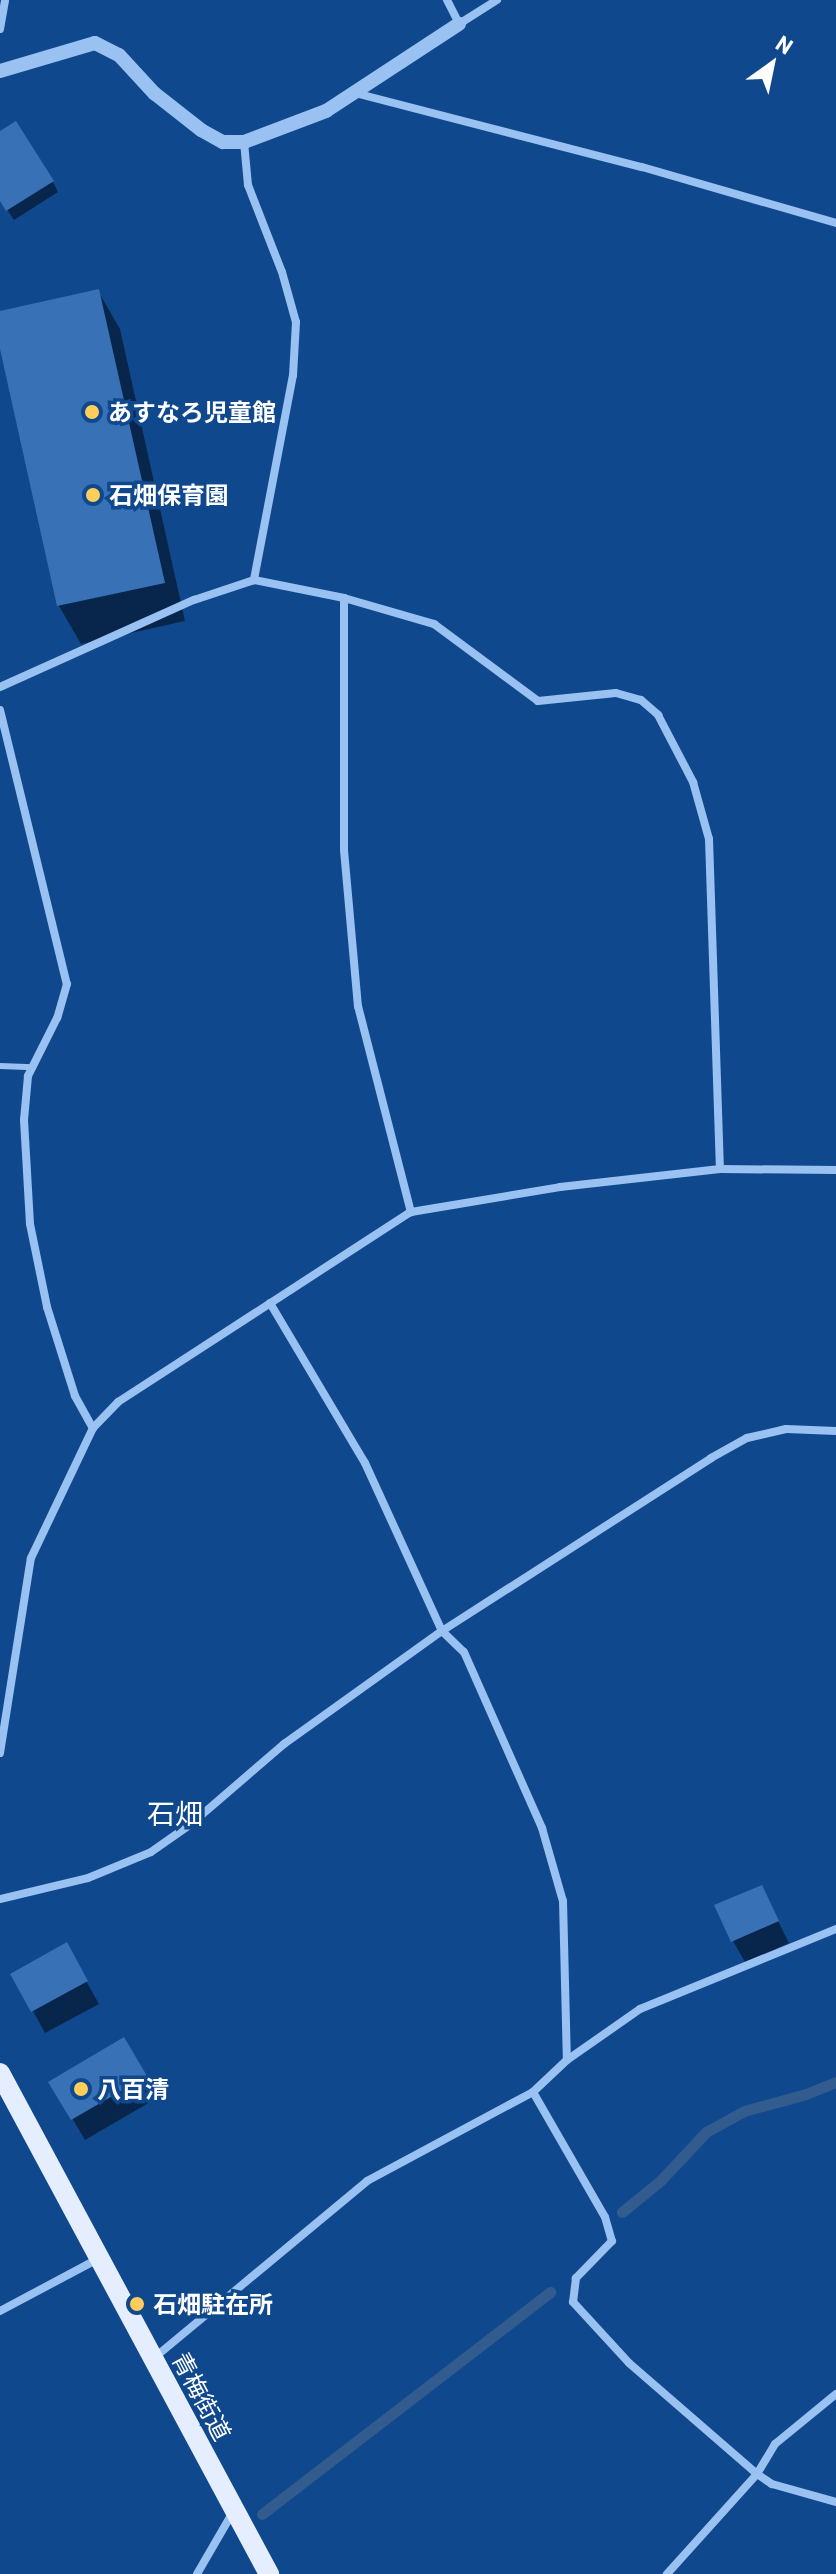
<!DOCTYPE html>
<meta charset="utf-8">
<style>
body{margin:0}
#map{position:relative;width:836px;height:2574px;overflow:hidden;background:#10488d;font-family:Barlow,"Noto Sans JP",sans-serif}
div>[style]{position:absolute}
.shadow>*{inset:0;background:#0007}
.stream>*{height:11px;margin:-5.5px;padding:0 5.5px;transform-origin:5.5px;border-radius:5.5px;background:#325b8e}
.building>*{inset:0;background:#3971b7}
.service>*{height:6px;margin:-3px;padding:0 3px;transform-origin:3px;border-radius:3px;background:#99c1f2}
.minor>*{height:8px;margin:-4px;padding:0 4px;transform-origin:4px;border-radius:4px;background:#99c1f2}
.tertiary>*{height:14px;margin:-7px;padding:0 7px;transform-origin:7px;border-radius:7px;background:#99c1f2}
.primary>*{height:20px;margin:-10px;padding:0 10px;transform-origin:10px;border-radius:10px;background:#e4eeff}
.dots>*{width:22px;height:22px;translate:-50% -50%;box-sizing:border-box;border:4px solid #10488d;border-radius:50%}
span{translate:-50% -50%;white-space:nowrap;text-align:center;line-height:1.15;-webkit-text-stroke:7px #10488d;paint-order:stroke}
.poi-label{font-size:24px;color:#fff;font-weight:700}
.left{translate:0 -50%;text-align:left}
.street-label{font-size:24px;color:#fff}
.quarter-label{font-size:28px;color:#fff}
.north{position:absolute;left:732px;top:24px;width:80px;height:80px;-webkit-text-stroke:6px #10488d;paint-order:stroke;rotate:33deg;font-size:22px;font-weight:700;line-height:32px;text-align:center;color:#fff}
.north::after{content:'';display:block;margin:auto;width:28px;height:36px;background:#fff;clip-path:polygon(50% 0,100% 100%,50% 72%,0 100%)}
</style>
<div id="map">
<div class="shadow">
<i style="clip-path:polygon(0 133px,53px 182px,58px 192px,14px 220px,0 199px)"></i>
<i style="clip-path:polygon(98px 291px,120px 329px,185px 621px,81px 644px,59px 606px,0 340px,0 313px)"></i>
<i style="clip-path:polygon(761px 1887px,789px 1943px,745px 1962px,733px 1941px)"></i>
<i style="clip-path:polygon(66px 1945px,99px 2004px,45px 2033px,13px 1974px)"></i>
<i style="clip-path:polygon(123px 2040px,157px 2098px,85px 2140px,51px 2082px)"></i>
</div>
<div class="stream">
<i style="left:622px;top:2212px;width:49px;rotate:-39.2deg"></i>
<i style="left:660px;top:2181px;width:67px;rotate:-46.8deg"></i>
<i style="left:706px;top:2132px;width:43px;rotate:-28.9deg"></i>
<i style="left:744px;top:2111px;width:64px;rotate:-15.3deg"></i>
<i style="left:806px;top:2094px;width:32px;rotate:-22deg"></i>
<i style="left:262px;top:2514px;width:364px;rotate:-37.6deg"></i>
</div>
<div class="building">
<i style="clip-path:polygon(16px 121px,54px 181px,6px 211px,0 201px,0 131px)"></i>
<i style="clip-path:polygon(99px 289px,165px 583px,57px 606px,0 349px,0 311px)"></i>
<i style="clip-path:polygon(762px 1885px,779px 1921px,731px 1942px,714px 1905px)"></i>
<i style="clip-path:polygon(67px 1942px,88px 1981px,31px 2012px,10px 1974px)"></i>
<i style="clip-path:polygon(124px 2037px,147px 2076px,71px 2120px,48px 2082px)"></i>
</div>
<div class="service">
<i style="left:0;top:1066px;width:33px;rotate:2deg"></i>
</div>
<div class="minor">
<i style="left:447px;top:0;width:27px;rotate:63deg"></i>
<i style="left:459px;top:24px;width:45px;rotate:-32.3deg"></i>
<i style="left:0;top:29px;width:29px;rotate:-80deg"></i>
<i style="left:355px;top:93px;width:296px;rotate:14.5deg"></i>
<i style="left:642px;top:167px;width:202px;rotate:16.1deg"></i>
<i style="left:244px;top:142px;width:43px;rotate:84.7deg"></i>
<i style="left:248px;top:185px;width:93px;rotate:68.7deg"></i>
<i style="left:282px;top:272px;width:52px;rotate:74.4deg"></i>
<i style="left:296px;top:322px;width:53px;rotate:93.2deg"></i>
<i style="left:293px;top:375px;width:209px;rotate:100.8deg"></i>
<i style="left:344px;top:598px;width:252px;rotate:90deg"></i>
<i style="left:344px;top:850px;width:157px;rotate:84.9deg"></i>
<i style="left:358px;top:1006px;width:213px;rotate:75.6deg"></i>
<i style="left:0;top:687px;width:213px;rotate:-24.2deg"></i>
<i style="left:194px;top:600px;width:63px;rotate:-18.4deg"></i>
<i style="left:254px;top:580px;width:92px;rotate:11.3deg"></i>
<i style="left:344px;top:598px;width:94px;rotate:16.1deg"></i>
<i style="left:434px;top:624px;width:129px;rotate:36.5deg"></i>
<i style="left:538px;top:701px;width:78px;rotate:-5.9deg"></i>
<i style="left:616px;top:693px;width:26px;rotate:16deg"></i>
<i style="left:641px;top:700px;width:23px;rotate:41deg"></i>
<i style="left:658px;top:715px;width:76px;rotate:62.4deg"></i>
<i style="left:693px;top:782px;width:59px;rotate:74.3deg"></i>
<i style="left:709px;top:839px;width:330px;rotate:88.1deg"></i>
<i style="left:0;top:710px;width:282px;rotate:76.3deg"></i>
<i style="left:67px;top:984px;width:35px;rotate:106deg"></i>
<i style="left:57px;top:1018px;width:65px;rotate:116.6deg"></i>
<i style="left:28px;top:1076px;width:44px;rotate:95.2deg"></i>
<i style="left:24px;top:1120px;width:104px;rotate:86.7deg"></i>
<i style="left:30px;top:1224px;width:85px;rotate:78.4deg"></i>
<i style="left:47px;top:1307px;width:93px;rotate:72.5deg"></i>
<i style="left:75px;top:1396px;width:37px;rotate:61deg"></i>
<i style="left:270px;top:1303px;width:186px;rotate:59.3deg"></i>
<i style="left:365px;top:1463px;width:185px;rotate:65.4deg"></i>
<i style="left:442px;top:1631px;width:30px;rotate:44deg"></i>
<i style="left:464px;top:1652px;width:193px;rotate:66.1deg"></i>
<i style="left:542px;top:1828px;width:76px;rotate:74deg"></i>
<i style="left:563px;top:1901px;width:159px;rotate:88.6deg"></i>
<i style="left:0;top:1753px;width:197px;rotate:-81deg"></i>
<i style="left:31px;top:1558px;width:144px;rotate:-64.5deg"></i>
<i style="left:93px;top:1428px;width:36px;rotate:-46deg"></i>
<i style="left:118px;top:1402px;width:349px;rotate:-33deg"></i>
<i style="left:411px;top:1212px;width:151px;rotate:-9.5deg"></i>
<i style="left:560px;top:1187px;width:161px;rotate:-6.4deg"></i>
<i style="left:720px;top:1169px;width:116px;rotate:0.5deg"></i>
<i style="left:0;top:1899px;width:90px;rotate:-13.4deg"></i>
<i style="left:88px;top:1878px;width:68px;rotate:-22.4deg"></i>
<i style="left:151px;top:1852px;width:49px;rotate:-35deg"></i>
<i style="left:191px;top:1824px;width:123px;rotate:-40.7deg"></i>
<i style="left:284px;top:1744px;width:194px;rotate:-35.6deg"></i>
<i style="left:442px;top:1631px;width:320px;rotate:-32.7deg"></i>
<i style="left:711px;top:1458px;width:41px;rotate:-29.1deg"></i>
<i style="left:747px;top:1438px;width:40px;rotate:-13deg"></i>
<i style="left:786px;top:1429px;width:50px;rotate:2.3deg"></i>
<i style="left:533px;top:2092px;width:144px;rotate:60.1deg"></i>
<i style="left:605px;top:2217px;width:25px;rotate:74deg"></i>
<i style="left:612px;top:2241px;width:52px;rotate:134.2deg"></i>
<i style="left:576px;top:2278px;width:24px;rotate:97deg"></i>
<i style="left:573px;top:2302px;width:83px;rotate:47.4deg"></i>
<i style="left:629px;top:2363px;width:169px;rotate:40.9deg"></i>
<i style="left:757px;top:2474px;width:18px;rotate:34deg"></i>
<i style="left:772px;top:2484px;width:66px;rotate:15.7deg"></i>
<i style="left:0;top:2311px;width:111px;rotate:-28deg"></i>
<i style="left:154px;top:2358px;width:277px;rotate:-39.7deg"></i>
<i style="left:367px;top:2181px;width:188px;rotate:-28.2deg"></i>
<i style="left:533px;top:2092px;width:47px;rotate:-43.3deg"></i>
<i style="left:567px;top:2060px;width:89px;rotate:-34.9deg"></i>
<i style="left:640px;top:2009px;width:212px;rotate:-22.2deg"></i>
<i style="left:197px;top:2574px;width:72px;rotate:-59.9deg"></i>
<i style="left:667px;top:2574px;width:135px;rotate:-48deg"></i>
<i style="left:757px;top:2474px;width:35px;rotate:-59deg"></i>
<i style="left:775px;top:2444px;width:79px;rotate:-39.3deg"></i>
</div>
<div class="tertiary">
<i style="left:0;top:71px;width:99px;rotate:-16.4deg"></i>
<i style="left:95px;top:43px;width:27px;rotate:27deg"></i>
<i style="left:119px;top:55px;width:52px;rotate:47.4deg"></i>
<i style="left:154px;top:93px;width:60px;rotate:38.2deg"></i>
<i style="left:201px;top:130px;width:25px;rotate:29deg"></i>
<i style="left:223px;top:142px;width:21px"></i>
<i style="left:244px;top:142px;width:88px;rotate:-20.7deg"></i>
<i style="left:326px;top:111px;width:159px;rotate:-33.2deg"></i>
</div>
<div class="primary">
<i style="left:0;top:2073px;width:569px;rotate:61.77deg"></i>
</div>
<div class="dots">
<i style="left:92px;top:412px;background:#ffce5a"></i>
<i style="left:93px;top:495px;background:#ffce5a"></i>
<i style="left:81px;top:2089px;background:#ffce5a"></i>
<i style="left:137px;top:2304px;background:#ffce5a"></i>
</div>
<div class="poi-label">
<span class="left" style="left:108px;top:412px">あすなろ児童館</span>
<span class="left" style="left:109px;top:495px">石畑保育園</span>
<span class="left" style="left:97px;top:2089px">八百清</span>
<span class="left" style="left:153px;top:2304px">石畑駐在所</span>
</div>
<div class="street-label">
<span style="left:202px;top:2396px;rotate:62deg">青梅街道</span>
</div>
<div class="quarter-label">
<span style="left:175px;top:1813px">石畑</span>
</div>
<div class="north">N</div>
</div>
